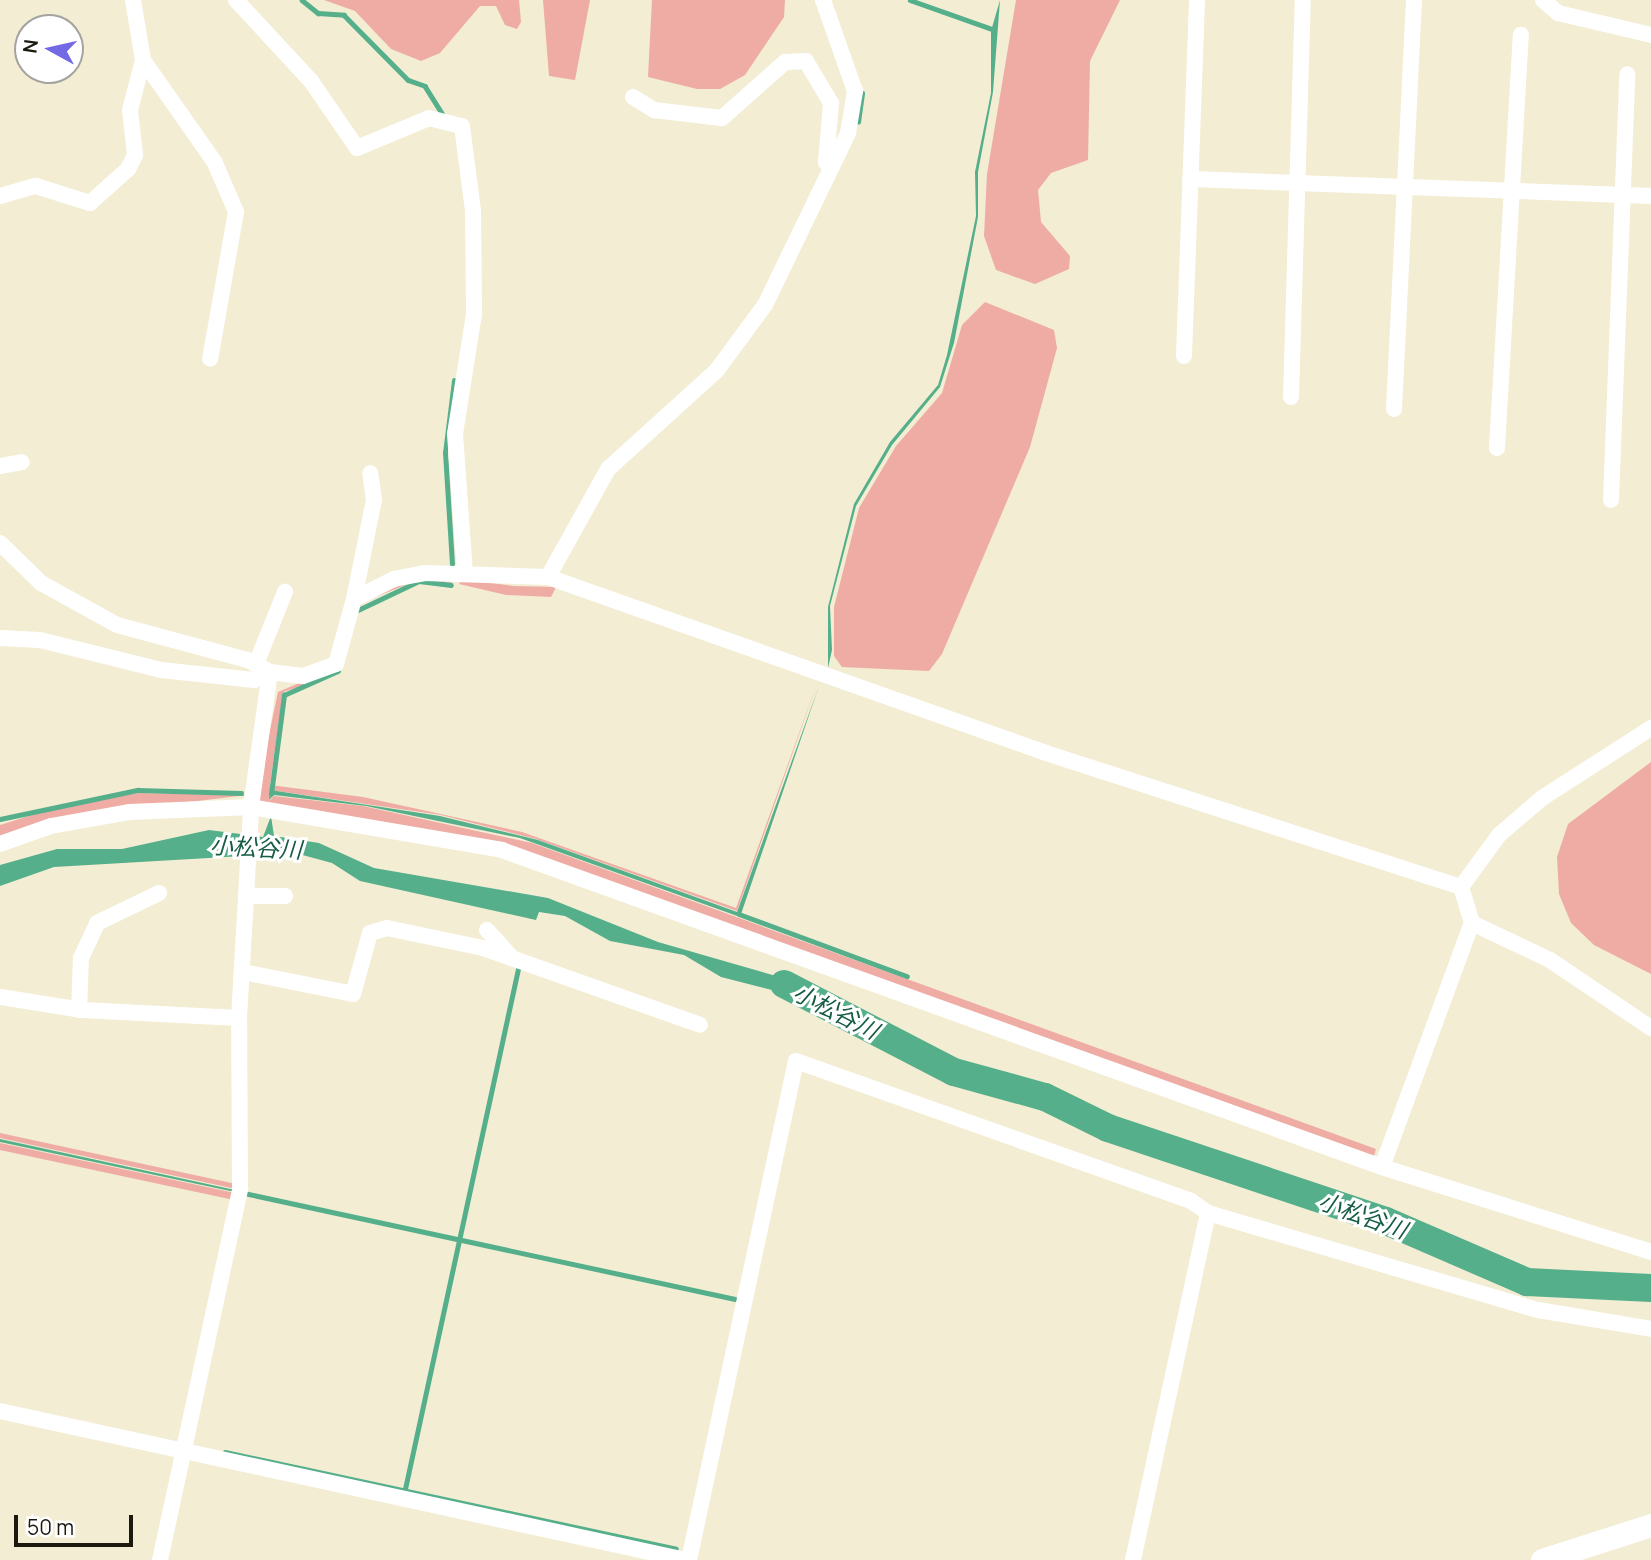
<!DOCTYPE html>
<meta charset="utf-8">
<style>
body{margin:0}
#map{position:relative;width:1651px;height:1560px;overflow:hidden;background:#f3edd3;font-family:Manrope,"Noto Sans JP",sans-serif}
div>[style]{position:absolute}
.green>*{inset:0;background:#eeaca4}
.water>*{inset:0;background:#55af8b}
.stream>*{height:4.5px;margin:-2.25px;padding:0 2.25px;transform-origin:2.25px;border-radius:2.25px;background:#55af8b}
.river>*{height:28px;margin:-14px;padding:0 14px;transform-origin:14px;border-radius:14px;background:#55af8b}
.minor>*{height:16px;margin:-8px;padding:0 8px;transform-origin:8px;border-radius:8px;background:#fff}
.secondary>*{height:23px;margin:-11.5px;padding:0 11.5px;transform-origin:11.5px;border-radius:11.5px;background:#fff}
span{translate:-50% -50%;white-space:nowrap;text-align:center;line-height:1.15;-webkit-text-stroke:6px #fff;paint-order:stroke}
.water-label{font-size:23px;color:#155c43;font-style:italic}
.north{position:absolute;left:14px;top:14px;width:70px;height:70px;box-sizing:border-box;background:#fff;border:2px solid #a4a39f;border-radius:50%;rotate:278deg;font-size:19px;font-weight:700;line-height:28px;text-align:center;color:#1c1910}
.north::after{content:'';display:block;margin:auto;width:24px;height:32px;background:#7369e4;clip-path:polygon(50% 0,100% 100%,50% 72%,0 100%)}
.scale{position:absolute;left:14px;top:1515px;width:119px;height:32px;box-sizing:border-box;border:4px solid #1c1910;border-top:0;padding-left:9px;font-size:21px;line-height:24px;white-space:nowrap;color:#1c1910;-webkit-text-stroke:5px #fff;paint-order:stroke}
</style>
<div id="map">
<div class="green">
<i style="clip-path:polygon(324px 0,519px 0,521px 22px,517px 29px,505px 25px,496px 6px,480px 6px,440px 53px,421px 61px,391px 49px,355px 11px)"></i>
<i style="clip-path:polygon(543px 0,590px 0,575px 80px,549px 76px)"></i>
<i style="clip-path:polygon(652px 0,785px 0,784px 17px,745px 75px,720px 89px,697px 89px,648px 77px)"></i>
<i style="clip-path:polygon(1016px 0,1120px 0,1090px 61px,1088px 160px,1051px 173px,1038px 190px,1041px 222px,1070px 256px,1069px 269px,1035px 284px,996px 270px,984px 236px,987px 174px)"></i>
<i style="clip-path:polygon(985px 302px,1054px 330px,1057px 348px,1030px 447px,942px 654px,929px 671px,842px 667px,834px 656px,834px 607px,859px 508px,896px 446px,942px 393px,962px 325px)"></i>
<i style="clip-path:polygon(433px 575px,453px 583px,418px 580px,363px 602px,354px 615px,342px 659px,336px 670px,320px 680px,283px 692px,270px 785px,363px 797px,522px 832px,736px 908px,819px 678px,737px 911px,536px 839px,441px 815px,270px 790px,269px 801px,274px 796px,363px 806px,532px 843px,1376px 1149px,1374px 1156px,535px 859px,440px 834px,262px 806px,256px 797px,278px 692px,337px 667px,354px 610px,363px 599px,408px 579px)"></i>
<i style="clip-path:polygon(462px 579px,513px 586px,556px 587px,551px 597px,506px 595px,459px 584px)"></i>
<i style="clip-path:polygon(1651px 762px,1651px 974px,1594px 945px,1571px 923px,1559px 894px,1557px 857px,1568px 824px)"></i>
<i style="clip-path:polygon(137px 793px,247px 795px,131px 809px,0 840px,0 825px,70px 803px)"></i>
<i style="clip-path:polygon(0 1133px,236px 1184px,236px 1189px,0 1138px)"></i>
<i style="clip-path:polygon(0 1143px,235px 1193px,234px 1200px,0 1150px)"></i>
</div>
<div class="water">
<i style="clip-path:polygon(1000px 0,993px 92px,978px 172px,978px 217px,954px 343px,940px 387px,892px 445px,856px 506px,830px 606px,832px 650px,828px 668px,828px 607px,854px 504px,890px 442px,938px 385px,947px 355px,976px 216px,975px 172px,991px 93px,991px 31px)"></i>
<i style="clip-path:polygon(819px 686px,740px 917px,520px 838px,366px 806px,274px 795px,269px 800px,270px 790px,440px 816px,538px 840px,737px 912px)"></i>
<i style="clip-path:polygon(271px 816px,274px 836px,319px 843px,374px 868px,548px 898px,658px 942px,797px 982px,823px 1003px,721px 977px,684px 955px,610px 941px,565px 916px,539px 912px,536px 920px,360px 881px,332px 863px,295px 853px,54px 867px,0 886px,0 865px,57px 849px,122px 849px,209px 830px,263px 837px)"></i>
<i style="clip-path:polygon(0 1139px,235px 1190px,249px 1195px,0 1142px)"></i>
</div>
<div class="stream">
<i style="left:302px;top:0;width:21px;rotate:39deg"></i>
<i style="left:318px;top:13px;width:26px;rotate:4deg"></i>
<i style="left:344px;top:15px;width:91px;rotate:45.4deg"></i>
<i style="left:408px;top:80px;width:18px;rotate:19deg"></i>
<i style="left:425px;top:86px;width:34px;rotate:58deg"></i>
<i style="left:910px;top:0;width:87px;rotate:19.5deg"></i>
<i style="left:858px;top:122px;width:29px;rotate:-82deg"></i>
<i style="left:452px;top:564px;width:111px;rotate:-93.6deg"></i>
<i style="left:445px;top:453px;width:73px;rotate:-82.9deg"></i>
<i style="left:358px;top:610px;width:68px;rotate:-25.4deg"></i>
<i style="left:419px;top:581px;width:32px;rotate:7deg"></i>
<i style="left:271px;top:794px;width:100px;rotate:-82.5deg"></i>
<i style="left:284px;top:695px;width:59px;rotate:-24deg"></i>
<i style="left:0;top:819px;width:141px;rotate:-11.9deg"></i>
<i style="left:138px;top:790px;width:103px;rotate:1.7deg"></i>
<i style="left:739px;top:914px;width:179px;rotate:20.3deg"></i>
<i style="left:244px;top:1193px;width:502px;rotate:12.18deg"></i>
<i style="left:225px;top:1452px;width:461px;rotate:12.1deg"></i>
<i style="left:405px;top:1489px;width:532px;rotate:-77.74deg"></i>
</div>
<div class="river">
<i style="left:784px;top:984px;width:191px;rotate:27.4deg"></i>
<i style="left:954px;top:1072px;width:94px;rotate:15.4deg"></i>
<i style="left:1045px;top:1097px;width:70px;rotate:26.2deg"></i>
<i style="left:1108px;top:1128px;width:293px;rotate:18.5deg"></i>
<i style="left:1386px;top:1221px;width:154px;rotate:23.4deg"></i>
<i style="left:1527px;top:1282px;width:124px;rotate:2.8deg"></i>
</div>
<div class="minor">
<i style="left:236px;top:0;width:110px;rotate:47.2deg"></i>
<i style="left:311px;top:81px;width:81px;rotate:55.5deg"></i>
<i style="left:357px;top:148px;width:78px;rotate:-22.6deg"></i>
<i style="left:429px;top:118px;width:34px;rotate:14deg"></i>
<i style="left:462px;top:126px;width:86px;rotate:82.6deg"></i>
<i style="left:473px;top:211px;width:103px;rotate:89.4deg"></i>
<i style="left:474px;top:314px;width:121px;rotate:99deg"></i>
<i style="left:455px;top:434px;width:139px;rotate:85.9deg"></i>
<i style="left:1543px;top:0;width:20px;rotate:41deg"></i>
<i style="left:1558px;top:13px;width:96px;rotate:13.3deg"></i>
<i style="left:143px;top:60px;width:126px;rotate:55deg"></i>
<i style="left:215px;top:163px;width:53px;rotate:66.8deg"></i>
<i style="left:236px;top:212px;width:149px;rotate:100deg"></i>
<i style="left:633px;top:97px;width:25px;rotate:32deg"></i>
<i style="left:654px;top:110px;width:68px;rotate:6.7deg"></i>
<i style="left:722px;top:118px;width:84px;rotate:-41.6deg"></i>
<i style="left:785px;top:62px;width:21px;rotate:-3deg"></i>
<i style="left:806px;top:61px;width:49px;rotate:59.2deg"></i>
<i style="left:831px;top:103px;width:60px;rotate:94.8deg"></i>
<i style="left:1190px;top:179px;width:461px;rotate:2.1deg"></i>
<i style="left:0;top:196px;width:37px;rotate:-16deg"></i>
<i style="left:36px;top:186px;width:57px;rotate:17.5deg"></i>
<i style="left:90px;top:203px;width:51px;rotate:-41.8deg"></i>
<i style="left:128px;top:169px;width:16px;rotate:-63deg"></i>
<i style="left:135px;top:155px;width:45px;rotate:-96.3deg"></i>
<i style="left:130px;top:110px;width:52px;rotate:-75.4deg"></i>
<i style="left:143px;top:60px;width:61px;rotate:-99.5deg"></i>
<i style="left:1184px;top:356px;width:356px;rotate:-87.9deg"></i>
<i style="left:1291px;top:397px;width:397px;rotate:-88.3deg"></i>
<i style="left:1394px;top:409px;width:409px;rotate:-87.2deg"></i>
<i style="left:1497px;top:448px;width:414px;rotate:-86.7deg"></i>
<i style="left:0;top:466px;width:22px;rotate:-10deg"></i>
<i style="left:1611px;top:500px;width:426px;rotate:-87.8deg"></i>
<i style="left:0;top:543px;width:57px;rotate:44.3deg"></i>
<i style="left:41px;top:583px;width:87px;rotate:28.9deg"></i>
<i style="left:117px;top:625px;width:136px;rotate:15deg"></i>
<i style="left:248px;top:660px;width:25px;rotate:29deg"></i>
<i style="left:270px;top:672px;width:33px;rotate:7deg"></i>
<i style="left:303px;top:676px;width:35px;rotate:-20deg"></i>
<i style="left:336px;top:664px;width:67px;rotate:-74.5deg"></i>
<i style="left:354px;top:599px;width:45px;rotate:-26.6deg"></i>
<i style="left:394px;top:579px;width:31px;rotate:-11deg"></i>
<i style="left:424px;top:573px;width:124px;rotate:1.8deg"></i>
<i style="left:548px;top:577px;width:528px;rotate:19.46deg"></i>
<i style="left:1046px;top:753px;width:436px;rotate:17.9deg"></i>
<i style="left:548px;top:577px;width:124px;rotate:-60.9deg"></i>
<i style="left:608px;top:469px;width:147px;rotate:-42.2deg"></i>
<i style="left:717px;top:370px;width:81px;rotate:-53.6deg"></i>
<i style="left:765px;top:305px;width:191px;rotate:-64.2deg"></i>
<i style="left:848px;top:133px;width:43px;rotate:-80.5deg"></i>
<i style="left:855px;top:91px;width:96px;rotate:-109.4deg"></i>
<i style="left:354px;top:599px;width:101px;rotate:-78.6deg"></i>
<i style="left:374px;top:500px;width:27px;rotate:-98deg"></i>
<i style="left:0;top:638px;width:40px;rotate:2.9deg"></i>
<i style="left:40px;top:640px;width:125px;rotate:13.9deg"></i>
<i style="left:161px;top:670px;width:94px;rotate:6.1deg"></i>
<i style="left:254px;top:680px;width:18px;rotate:-27deg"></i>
<i style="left:256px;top:664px;width:78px;rotate:-68.1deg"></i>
<i style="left:0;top:844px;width:54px;rotate:-19.4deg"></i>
<i style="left:51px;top:826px;width:79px;rotate:-10.2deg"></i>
<i style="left:129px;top:812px;width:122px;rotate:-2.3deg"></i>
<i style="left:251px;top:807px;width:255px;rotate:9.7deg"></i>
<i style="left:502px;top:850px;width:935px;rotate:19.81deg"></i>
<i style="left:1382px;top:1167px;width:282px;rotate:17.5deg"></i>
<i style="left:246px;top:896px;width:39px"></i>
<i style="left:1472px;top:923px;width:86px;rotate:25.4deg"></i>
<i style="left:1550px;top:960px;width:122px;rotate:34deg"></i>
<i style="left:487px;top:930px;width:36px;rotate:48deg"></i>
<i style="left:243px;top:972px;width:112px;rotate:11.3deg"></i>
<i style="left:353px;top:994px;width:63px;rotate:-74.4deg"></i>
<i style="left:370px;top:933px;width:18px;rotate:-16deg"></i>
<i style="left:387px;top:928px;width:98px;rotate:11.8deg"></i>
<i style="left:483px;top:948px;width:230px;rotate:19.5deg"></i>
<i style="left:0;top:997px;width:83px;rotate:9deg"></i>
<i style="left:82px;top:1010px;width:157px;rotate:2.9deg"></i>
<i style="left:79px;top:1010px;width:52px;rotate:-87.8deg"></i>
<i style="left:81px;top:958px;width:38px;rotate:-65deg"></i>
<i style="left:97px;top:923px;width:69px;rotate:-25.8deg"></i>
<i style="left:1382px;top:1167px;width:260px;rotate:-69.8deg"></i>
<i style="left:1472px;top:923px;width:38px;rotate:-107deg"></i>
<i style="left:1461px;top:887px;width:64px;rotate:-53.8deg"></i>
<i style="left:1499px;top:835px;width:57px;rotate:-40.7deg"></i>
<i style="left:1542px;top:798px;width:130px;rotate:-32.7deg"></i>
<i style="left:0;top:1411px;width:702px;rotate:12.25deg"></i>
<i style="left:160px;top:1560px;width:380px;rotate:-77.8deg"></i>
<i style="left:240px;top:1189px;width:171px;rotate:-90.3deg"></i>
<i style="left:239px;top:1018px;width:211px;rotate:-86.7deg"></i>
<i style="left:251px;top:807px;width:136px;rotate:-82deg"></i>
<i style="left:689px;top:1560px;width:510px;rotate:-77.9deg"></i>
<i style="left:796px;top:1061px;width:419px;rotate:19.5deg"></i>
<i style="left:1191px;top:1201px;width:21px;rotate:35deg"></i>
<i style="left:1208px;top:1213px;width:344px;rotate:16.4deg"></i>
<i style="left:1538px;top:1310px;width:115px;rotate:9.5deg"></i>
<i style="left:1133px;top:1560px;width:355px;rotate:-77.8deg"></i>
</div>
<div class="secondary">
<i style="left:1542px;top:1560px;width:114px;rotate:-17.8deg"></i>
</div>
<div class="water-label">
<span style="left:256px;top:847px;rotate:3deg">小松谷川</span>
<span style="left:836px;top:1011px;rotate:27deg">小松谷川</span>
<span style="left:1363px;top:1215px;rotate:20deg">小松谷川</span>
</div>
<div class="north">N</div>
<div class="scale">50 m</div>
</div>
